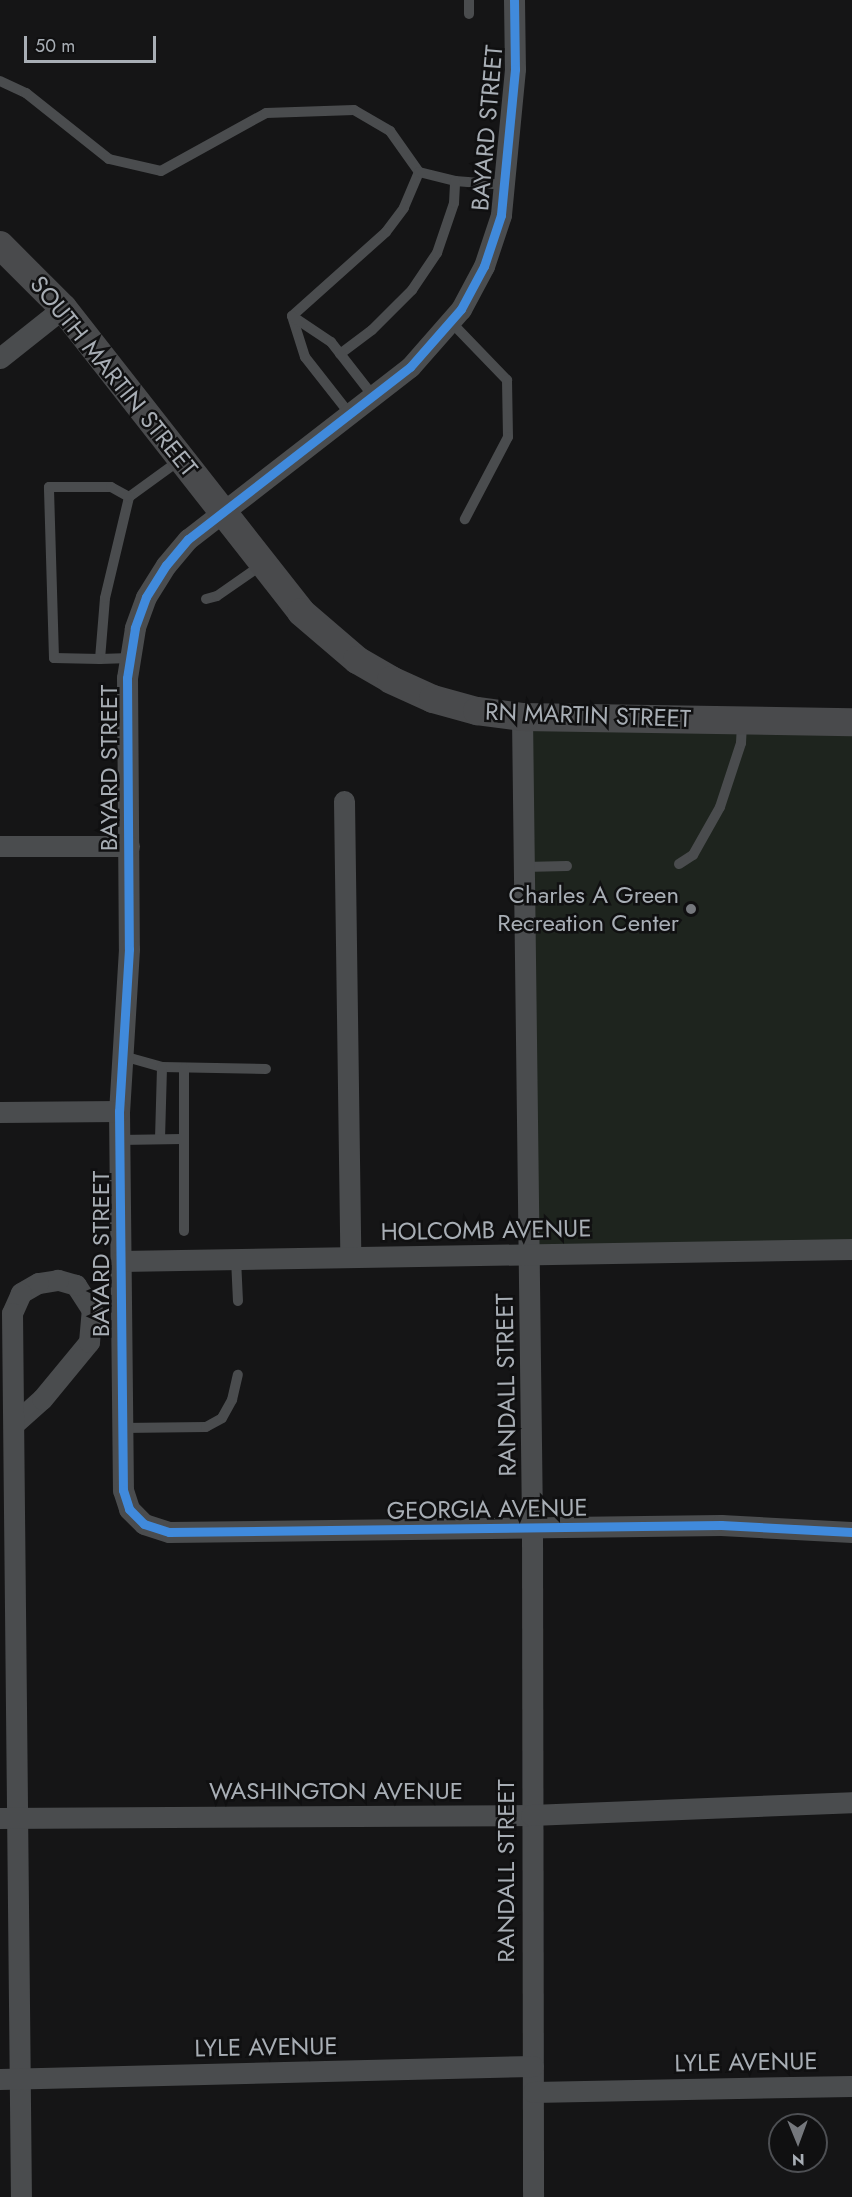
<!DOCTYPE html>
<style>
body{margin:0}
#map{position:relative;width:852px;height:2197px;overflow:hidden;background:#151516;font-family:Jost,sans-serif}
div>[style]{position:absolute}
.green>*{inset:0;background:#1e241e}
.lane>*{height:10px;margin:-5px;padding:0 5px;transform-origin:5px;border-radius:5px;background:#4a4c4e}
.street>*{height:21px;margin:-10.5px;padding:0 10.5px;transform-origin:10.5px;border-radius:10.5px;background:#4a4c4e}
.secondary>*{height:28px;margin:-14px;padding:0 14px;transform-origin:14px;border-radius:14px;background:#494a4c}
.cycleway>*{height:9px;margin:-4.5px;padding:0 4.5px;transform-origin:4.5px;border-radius:4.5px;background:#408adc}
.dots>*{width:16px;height:16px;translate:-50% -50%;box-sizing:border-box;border:3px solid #101011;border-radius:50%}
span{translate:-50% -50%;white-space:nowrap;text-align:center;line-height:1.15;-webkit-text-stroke:5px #101011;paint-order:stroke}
.street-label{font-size:24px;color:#a8aeb5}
.poi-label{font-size:24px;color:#a8aeb5}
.right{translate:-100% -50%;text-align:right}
.north{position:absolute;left:768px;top:2113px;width:60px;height:60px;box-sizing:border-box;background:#101011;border:2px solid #4d4f53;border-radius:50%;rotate:179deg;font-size:16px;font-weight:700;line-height:24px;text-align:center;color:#a8aeb5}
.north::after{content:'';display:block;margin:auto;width:21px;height:27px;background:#75787d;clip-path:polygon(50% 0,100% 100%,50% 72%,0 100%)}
.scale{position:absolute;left:24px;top:36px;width:132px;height:27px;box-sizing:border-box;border:3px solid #a8aeb5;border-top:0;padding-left:8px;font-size:18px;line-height:21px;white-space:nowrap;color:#a8aeb5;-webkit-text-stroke:4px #101011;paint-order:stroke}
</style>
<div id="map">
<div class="green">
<i style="clip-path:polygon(525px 715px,852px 721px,852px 1254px,536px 1245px)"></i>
</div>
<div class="lane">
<i style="left:469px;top:0;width:14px;rotate:90deg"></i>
<i style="left:0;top:81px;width:29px;rotate:25deg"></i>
<i style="left:26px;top:93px;width:106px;rotate:38.5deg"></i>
<i style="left:109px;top:159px;width:53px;rotate:13deg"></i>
<i style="left:161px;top:171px;width:120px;rotate:-28.9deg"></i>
<i style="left:266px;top:113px;width:88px;rotate:-2deg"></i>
<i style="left:354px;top:110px;width:42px;rotate:30.3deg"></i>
<i style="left:390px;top:131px;width:50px;rotate:54.7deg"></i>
<i style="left:419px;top:172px;width:39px;rotate:113deg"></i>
<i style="left:404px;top:208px;width:30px;rotate:127deg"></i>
<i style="left:386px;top:232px;width:126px;rotate:138.2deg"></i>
<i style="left:419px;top:172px;width:37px;rotate:14deg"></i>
<i style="left:455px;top:181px;width:51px;rotate:4.5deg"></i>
<i style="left:451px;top:322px;width:81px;rotate:46deg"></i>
<i style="left:507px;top:380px;width:57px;rotate:89deg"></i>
<i style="left:508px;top:437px;width:93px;rotate:117.7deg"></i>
<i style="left:340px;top:354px;width:40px;rotate:-37deg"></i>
<i style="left:372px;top:330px;width:57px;rotate:-45deg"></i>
<i style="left:412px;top:290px;width:45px;rotate:-56deg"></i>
<i style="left:437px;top:253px;width:53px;rotate:-71.2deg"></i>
<i style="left:454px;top:203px;width:22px;rotate:-87deg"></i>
<i style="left:349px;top:413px;width:71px;rotate:-128.2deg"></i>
<i style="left:305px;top:357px;width:43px;rotate:-107.6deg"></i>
<i style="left:292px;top:316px;width:47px;rotate:33.7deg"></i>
<i style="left:331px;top:342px;width:68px;rotate:52.1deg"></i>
<i style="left:206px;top:599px;width:11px;rotate:-15deg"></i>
<i style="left:217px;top:596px;width:56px;rotate:-34.8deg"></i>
<i style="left:130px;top:658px;width:30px;rotate:178deg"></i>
<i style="left:100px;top:659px;width:61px;rotate:-85.3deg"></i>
<i style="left:105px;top:598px;width:104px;rotate:-76.6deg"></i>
<i style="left:129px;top:497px;width:63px;rotate:-36deg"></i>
<i style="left:100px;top:659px;width:46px;rotate:-178.8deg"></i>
<i style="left:54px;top:658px;width:171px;rotate:-91.7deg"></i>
<i style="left:49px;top:487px;width:62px"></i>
<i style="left:111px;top:487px;width:21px;rotate:29deg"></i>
<i style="left:679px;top:864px;width:17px;rotate:-33deg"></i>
<i style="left:693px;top:855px;width:55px;rotate:-60.6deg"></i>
<i style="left:720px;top:807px;width:67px;rotate:-71.8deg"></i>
<i style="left:741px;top:743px;width:22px;rotate:-87deg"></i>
<i style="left:524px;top:867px;width:43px;rotate:-1.3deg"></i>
<i style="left:123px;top:1056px;width:41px;rotate:15.8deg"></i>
<i style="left:162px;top:1067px;width:104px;rotate:1.1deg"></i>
<i style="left:160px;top:1139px;width:72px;rotate:-88.4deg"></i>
<i style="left:120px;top:1140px;width:62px;rotate:-0.9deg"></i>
<i style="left:184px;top:1231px;width:163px;rotate:-90deg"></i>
<i style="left:236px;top:1259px;width:42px;rotate:87.3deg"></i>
<i style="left:122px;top:1428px;width:84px;rotate:-0.7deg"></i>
<i style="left:206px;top:1427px;width:18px;rotate:-29deg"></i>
<i style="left:222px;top:1418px;width:21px;rotate:-61deg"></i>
<i style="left:232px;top:1400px;width:26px;rotate:-77deg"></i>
</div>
<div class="street">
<i style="left:514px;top:0;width:69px;rotate:89.2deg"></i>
<i style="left:515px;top:69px;width:147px;rotate:95.5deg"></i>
<i style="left:501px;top:215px;width:54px;rotate:108.4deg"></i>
<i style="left:484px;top:266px;width:49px;rotate:118.1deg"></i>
<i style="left:461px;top:309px;width:77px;rotate:131.3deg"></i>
<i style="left:410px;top:367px;width:281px;rotate:142.2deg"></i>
<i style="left:188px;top:539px;width:34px;rotate:130deg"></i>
<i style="left:166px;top:565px;width:38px;rotate:122deg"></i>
<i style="left:146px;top:597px;width:33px;rotate:110deg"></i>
<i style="left:135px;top:628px;width:51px;rotate:99.1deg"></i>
<i style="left:127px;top:678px;width:271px;rotate:89.6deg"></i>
<i style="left:129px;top:949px;width:162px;rotate:93.5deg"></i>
<i style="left:119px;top:1111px;width:379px;rotate:89.4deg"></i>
<i style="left:123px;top:1490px;width:20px;rotate:72deg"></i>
<i style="left:129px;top:1509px;width:21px;rotate:45deg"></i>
<i style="left:144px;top:1524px;width:26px;rotate:18deg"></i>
<i style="left:169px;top:1532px;width:552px;rotate:-0.73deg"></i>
<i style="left:721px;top:1525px;width:131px;rotate:3.1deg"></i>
<i style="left:0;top:358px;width:80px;rotate:-38.4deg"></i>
<i style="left:522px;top:717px;width:810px;rotate:89.29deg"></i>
<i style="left:532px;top:1527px;width:670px;rotate:89.91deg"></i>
<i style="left:344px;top:801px;width:456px;rotate:89.2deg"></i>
<i style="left:0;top:846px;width:129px"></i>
<i style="left:0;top:1112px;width:119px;rotate:-0.5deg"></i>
<i style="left:120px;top:1261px;width:732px;rotate:-0.94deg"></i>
<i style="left:14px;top:1424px;width:38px;rotate:-42deg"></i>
<i style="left:42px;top:1399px;width:74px;rotate:-50.5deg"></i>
<i style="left:89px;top:1342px;width:32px;rotate:-85deg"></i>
<i style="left:92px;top:1310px;width:30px;rotate:-123deg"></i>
<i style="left:76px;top:1285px;width:19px;rotate:-164deg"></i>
<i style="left:58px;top:1280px;width:20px;rotate:171deg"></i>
<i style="left:38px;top:1283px;width:20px;rotate:150deg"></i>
<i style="left:21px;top:1293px;width:22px;rotate:114deg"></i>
<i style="left:12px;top:1313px;width:884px;rotate:89.42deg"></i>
<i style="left:0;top:1818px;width:531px;rotate:-0.32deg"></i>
<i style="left:531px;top:1815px;width:321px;rotate:-2.3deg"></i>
<i style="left:0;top:2079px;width:533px;rotate:-1.4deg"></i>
<i style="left:533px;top:2092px;width:319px;rotate:-1.1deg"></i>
</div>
<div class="secondary">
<i style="left:0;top:245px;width:89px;rotate:45deg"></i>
<i style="left:63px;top:308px;width:386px;rotate:51.9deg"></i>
<i style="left:301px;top:612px;width:74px;rotate:40.6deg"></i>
<i style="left:357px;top:660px;width:39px;rotate:30deg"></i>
<i style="left:391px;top:680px;width:46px;rotate:24.3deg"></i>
<i style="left:433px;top:699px;width:46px;rotate:15.3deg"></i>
<i style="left:477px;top:711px;width:45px;rotate:7.6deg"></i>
<i style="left:522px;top:717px;width:330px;rotate:0.9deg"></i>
</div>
<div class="cycleway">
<i style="left:514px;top:0;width:69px;rotate:89.2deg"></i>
<i style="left:515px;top:69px;width:147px;rotate:95.5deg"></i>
<i style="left:501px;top:215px;width:54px;rotate:108.4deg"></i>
<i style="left:484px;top:266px;width:49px;rotate:118.1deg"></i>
<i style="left:461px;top:309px;width:77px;rotate:131.3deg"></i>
<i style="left:410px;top:367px;width:281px;rotate:142.2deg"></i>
<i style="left:188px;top:539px;width:34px;rotate:130deg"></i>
<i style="left:166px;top:565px;width:38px;rotate:122deg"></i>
<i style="left:146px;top:597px;width:33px;rotate:110deg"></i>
<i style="left:135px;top:628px;width:51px;rotate:99.1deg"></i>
<i style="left:127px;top:678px;width:271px;rotate:89.6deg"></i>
<i style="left:129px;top:949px;width:162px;rotate:93.5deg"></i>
<i style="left:119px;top:1111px;width:379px;rotate:89.4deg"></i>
<i style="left:123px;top:1490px;width:20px;rotate:72deg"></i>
<i style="left:129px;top:1509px;width:21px;rotate:45deg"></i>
<i style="left:144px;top:1524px;width:26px;rotate:18deg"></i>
<i style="left:169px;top:1532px;width:552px;rotate:-0.73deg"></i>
<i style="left:721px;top:1525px;width:131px;rotate:3.1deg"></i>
</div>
<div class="dots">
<i style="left:691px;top:909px;background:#75787d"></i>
</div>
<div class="street-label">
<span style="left:487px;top:128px;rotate:-85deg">BAYARD STREET</span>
<span style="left:114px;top:376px;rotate:51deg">SOUTH MARTIN STREET</span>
<span style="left:588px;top:715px;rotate:2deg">RN MARTIN STREET</span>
<span style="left:109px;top:768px;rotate:-90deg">BAYARD STREET</span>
<span style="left:486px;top:1230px;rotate:-1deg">HOLCOMB AVENUE</span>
<span style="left:101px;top:1254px;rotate:-90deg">BAYARD STREET</span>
<span style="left:506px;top:1385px;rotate:-91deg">RANDALL STREET</span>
<span style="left:487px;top:1509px;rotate:-1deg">GEORGIA AVENUE</span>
<span style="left:336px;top:1791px">WASHINGTON AVENUE</span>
<span style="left:506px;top:1871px;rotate:-90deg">RANDALL STREET</span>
<span style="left:266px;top:2047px;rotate:-1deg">LYLE AVENUE</span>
<span style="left:746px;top:2062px;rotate:-1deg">LYLE AVENUE</span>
</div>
<div class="poi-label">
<span class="right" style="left:679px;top:909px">Charles A Green<br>Recreation Center</span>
</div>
<div class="north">N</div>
<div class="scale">50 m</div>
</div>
